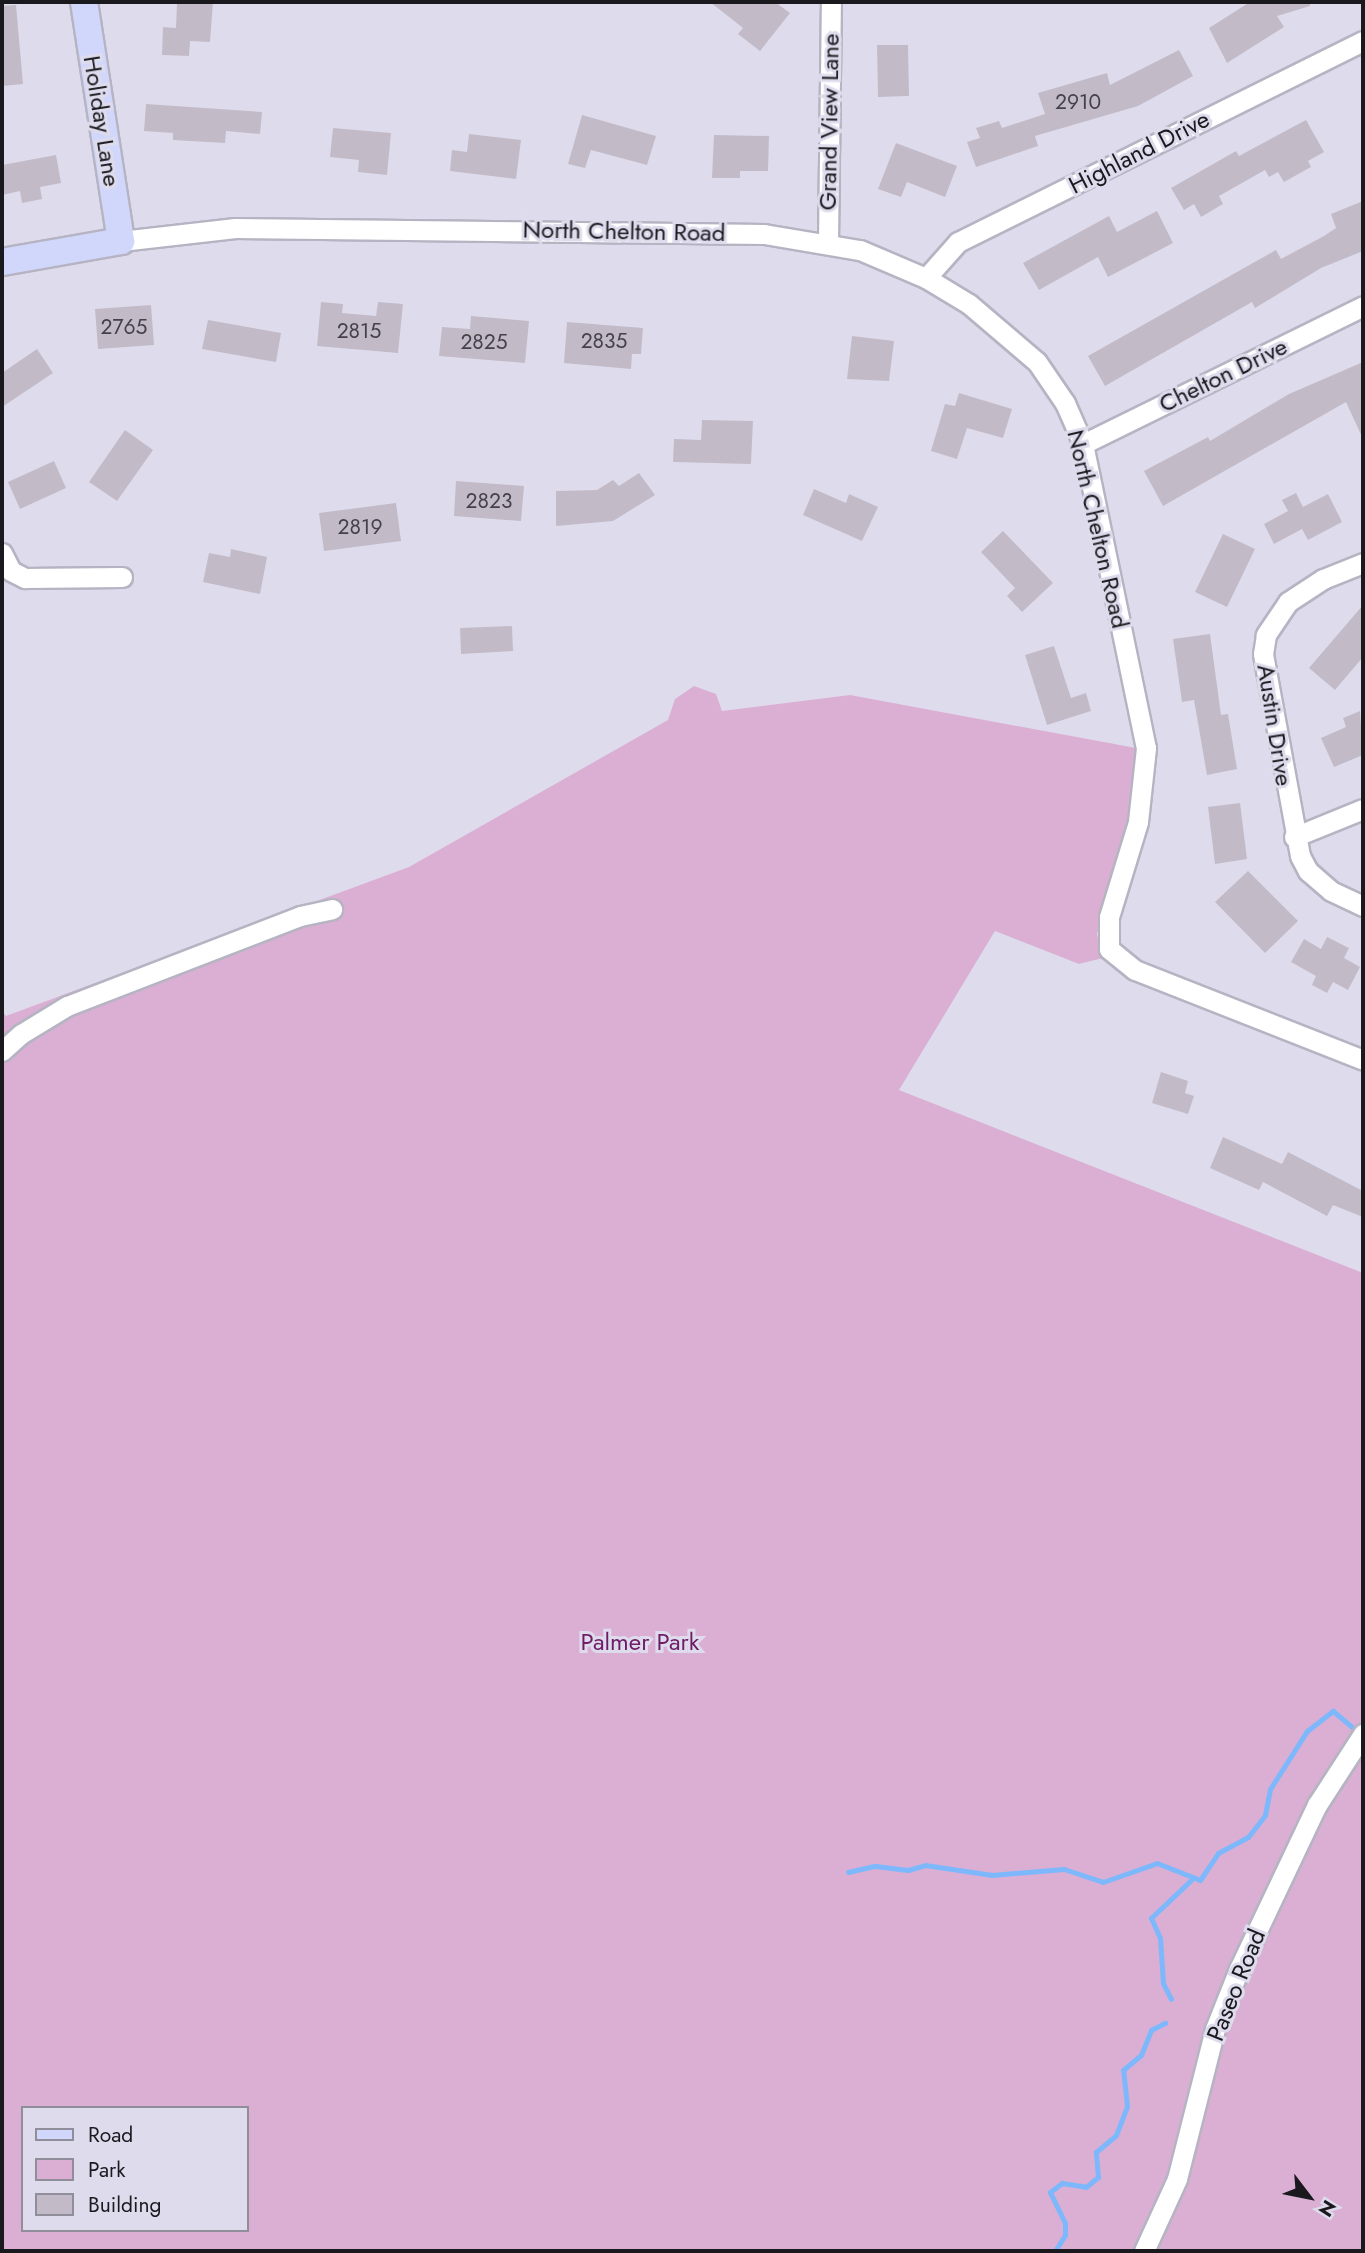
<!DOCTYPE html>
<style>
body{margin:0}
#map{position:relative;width:1365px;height:2253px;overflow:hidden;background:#dedcec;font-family:Jost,sans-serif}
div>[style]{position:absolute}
.green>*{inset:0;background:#dbafd3}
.stream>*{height:5px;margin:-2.5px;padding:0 2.5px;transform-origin:2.5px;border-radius:2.5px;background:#7db8fc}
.building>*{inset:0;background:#c3bac8}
.roads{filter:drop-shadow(2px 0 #b6b4c3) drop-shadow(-2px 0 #b6b4c3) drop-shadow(0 2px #b6b4c3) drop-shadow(0 -2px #b6b4c3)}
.street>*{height:19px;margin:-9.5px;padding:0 9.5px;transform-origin:9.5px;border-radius:9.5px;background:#fff}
.secondary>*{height:26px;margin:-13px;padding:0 13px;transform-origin:13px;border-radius:13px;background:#d1d7fb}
span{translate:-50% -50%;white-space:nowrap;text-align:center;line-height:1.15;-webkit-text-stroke:6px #dedcec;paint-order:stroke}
.number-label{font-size:21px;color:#444148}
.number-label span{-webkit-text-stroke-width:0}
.street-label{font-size:24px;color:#19191e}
.park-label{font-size:24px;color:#6f1c67}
.frame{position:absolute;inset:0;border:4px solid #19191e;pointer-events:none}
.legend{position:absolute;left:21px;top:2106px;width:228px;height:126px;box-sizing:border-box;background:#dedcec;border:2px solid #8f8e9a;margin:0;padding:9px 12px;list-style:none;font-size:21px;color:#19191e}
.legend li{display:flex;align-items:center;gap:14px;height:35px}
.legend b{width:35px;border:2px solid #8f8e9a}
.north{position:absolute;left:1274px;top:2162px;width:70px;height:70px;-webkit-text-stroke:5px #dedcec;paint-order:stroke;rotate:122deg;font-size:19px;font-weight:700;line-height:28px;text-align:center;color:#19191e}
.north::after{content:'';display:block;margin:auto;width:24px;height:32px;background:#19191e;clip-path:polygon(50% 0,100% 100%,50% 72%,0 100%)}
</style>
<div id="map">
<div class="green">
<i style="clip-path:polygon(evenodd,694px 686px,716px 694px,722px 711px,850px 695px,1136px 748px,1131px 809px,1097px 934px,1103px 958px,1079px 964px,995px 931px,899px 1090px,1363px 1273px,1363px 2251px,2px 2251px,2px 1011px,6px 1016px,409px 867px,668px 720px,675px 699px,694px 686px,23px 2108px,247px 2108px,247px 2230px,23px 2230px,23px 2108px)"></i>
</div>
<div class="stream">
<i style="left:848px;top:1872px;width:28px;rotate:-13deg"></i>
<i style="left:875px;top:1866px;width:33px;rotate:7deg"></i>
<i style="left:908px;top:1870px;width:18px;rotate:-16deg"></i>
<i style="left:925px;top:1865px;width:68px;rotate:8.5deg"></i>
<i style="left:992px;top:1875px;width:72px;rotate:-4.8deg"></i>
<i style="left:1064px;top:1869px;width:41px;rotate:18.4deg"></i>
<i style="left:1103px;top:1882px;width:57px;rotate:-19.4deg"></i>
<i style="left:1157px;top:1863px;width:46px;rotate:21.6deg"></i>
<i style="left:1200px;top:1880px;width:32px;rotate:-56deg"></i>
<i style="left:1218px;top:1853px;width:34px;rotate:-28deg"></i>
<i style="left:1248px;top:1837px;width:28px;rotate:-52deg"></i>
<i style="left:1265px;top:1815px;width:26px;rotate:-79deg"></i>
<i style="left:1270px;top:1789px;width:69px;rotate:-57.5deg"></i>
<i style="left:1307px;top:1731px;width:33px;rotate:-38deg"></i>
<i style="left:1333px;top:1711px;width:25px;rotate:40deg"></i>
<i style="left:1171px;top:1999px;width:18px;rotate:-117deg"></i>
<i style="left:1163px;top:1983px;width:45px;rotate:-93.8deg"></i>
<i style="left:1160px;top:1938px;width:22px;rotate:-114deg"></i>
<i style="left:1151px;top:1918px;width:55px;rotate:-43.5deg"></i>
<i style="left:1055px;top:2251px;width:19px;rotate:-58deg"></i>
<i style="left:1065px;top:2235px;width:12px;rotate:-90deg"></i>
<i style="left:1065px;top:2223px;width:34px;rotate:-116deg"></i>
<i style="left:1050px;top:2192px;width:15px;rotate:-37deg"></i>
<i style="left:1062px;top:2183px;width:24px;rotate:9deg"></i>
<i style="left:1086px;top:2187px;width:16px;rotate:-40deg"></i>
<i style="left:1098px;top:2177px;width:25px;rotate:-95deg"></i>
<i style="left:1096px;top:2152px;width:26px;rotate:-40deg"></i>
<i style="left:1116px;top:2135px;width:31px;rotate:-69deg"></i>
<i style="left:1127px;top:2106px;width:36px;rotate:-96deg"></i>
<i style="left:1123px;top:2070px;width:23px;rotate:-40deg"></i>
<i style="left:1141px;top:2055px;width:27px;rotate:-68deg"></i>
<i style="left:1151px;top:2030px;width:16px;rotate:-27deg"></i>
</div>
<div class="building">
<i style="clip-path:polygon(177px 2px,213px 2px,210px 42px,190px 41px,189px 56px,162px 55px,163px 27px,176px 28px)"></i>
<i style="clip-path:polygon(710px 2px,775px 2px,790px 13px,760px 51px,738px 34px,743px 28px)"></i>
<i style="clip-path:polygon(1250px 2px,1310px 2px,1310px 6px,1277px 16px,1284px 27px,1227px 63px,1209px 28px)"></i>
<i style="clip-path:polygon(16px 5px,23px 84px,2px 86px,2px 6px)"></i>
<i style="clip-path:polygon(877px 45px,908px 45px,909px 96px,878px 97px)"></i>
<i style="clip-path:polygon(1179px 50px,1193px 76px,1138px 106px,1035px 136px,1038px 146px,976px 167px,967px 142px,980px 138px,976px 128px,999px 121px,1002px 128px,1045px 114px,1038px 93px,1107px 73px,1110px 85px)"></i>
<i style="clip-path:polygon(146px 104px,262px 112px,260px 134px,226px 131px,225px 143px,173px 140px,173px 133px,144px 131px)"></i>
<i style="clip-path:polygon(582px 115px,656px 136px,647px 165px,591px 150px,585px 168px,568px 164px)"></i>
<i style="clip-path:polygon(1306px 120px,1324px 152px,1308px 161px,1311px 167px,1284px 182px,1278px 172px,1269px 177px,1265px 170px,1219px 196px,1223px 204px,1201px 217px,1194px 204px,1184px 210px,1171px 188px,1236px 151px,1239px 156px)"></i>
<i style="clip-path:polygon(333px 128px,391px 133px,387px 175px,358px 172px,359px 160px,330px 157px)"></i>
<i style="clip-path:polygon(469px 134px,521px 140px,516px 179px,450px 171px,452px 150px,467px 152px)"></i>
<i style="clip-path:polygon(714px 135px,769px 136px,768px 171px,740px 171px,740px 178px,712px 178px)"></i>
<i style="clip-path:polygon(896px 143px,957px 166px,945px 197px,907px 182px,901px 197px,878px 189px)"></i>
<i style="clip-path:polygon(56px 155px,61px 183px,40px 187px,42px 199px,22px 203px,20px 191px,2px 195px,2px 165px)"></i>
<i style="clip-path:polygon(1363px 201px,1363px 251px,1321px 268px,1255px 308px,1252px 302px,1105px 386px,1088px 356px,1276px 250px,1281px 259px,1324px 236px,1336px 228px,1331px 214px)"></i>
<i style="clip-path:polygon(1157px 211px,1173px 243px,1108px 277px,1098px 257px,1039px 290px,1023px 263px,1109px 216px,1117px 232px)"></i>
<i style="clip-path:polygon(321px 302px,343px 304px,342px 313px,376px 316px,378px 302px,403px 304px,398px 353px,317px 346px)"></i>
<i style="clip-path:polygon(151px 305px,154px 345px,98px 349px,95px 309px)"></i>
<i style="clip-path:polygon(471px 316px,529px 321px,525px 363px,439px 356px,442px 327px,470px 329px)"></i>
<i style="clip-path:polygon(208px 320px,281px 333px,276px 362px,202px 349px)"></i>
<i style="clip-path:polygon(567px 322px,643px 328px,641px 354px,632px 354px,631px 369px,564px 363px)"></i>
<i style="clip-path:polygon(852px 336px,894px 341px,889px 381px,847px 379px)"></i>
<i style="clip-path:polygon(37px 349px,53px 373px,2px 407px,2px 373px)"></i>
<i style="clip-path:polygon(1363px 362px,1363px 439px,1346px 402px,1163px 506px,1144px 471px,1208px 437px,1210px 441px,1289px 394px)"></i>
<i style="clip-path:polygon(959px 393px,1012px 409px,1003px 438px,967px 428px,957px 459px,931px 451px,945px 404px,955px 406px)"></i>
<i style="clip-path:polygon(702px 420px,753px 421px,751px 464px,673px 462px,674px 439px,701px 440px)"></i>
<i style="clip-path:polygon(125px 430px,153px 450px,117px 501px,89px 482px)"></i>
<i style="clip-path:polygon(54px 461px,66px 488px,20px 509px,8px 482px)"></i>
<i style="clip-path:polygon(639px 473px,655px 495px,613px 521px,556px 526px,556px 491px,597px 490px,613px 480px,619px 486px)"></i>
<i style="clip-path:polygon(456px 481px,524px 486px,521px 521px,454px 516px)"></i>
<i style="clip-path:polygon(814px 489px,846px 503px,849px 494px,878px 507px,862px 541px,803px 515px)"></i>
<i style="clip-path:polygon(1296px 493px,1303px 507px,1328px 494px,1342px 522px,1308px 540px,1302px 529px,1274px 544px,1264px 524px,1288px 511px,1282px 500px)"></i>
<i style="clip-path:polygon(396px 503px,401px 541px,324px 551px,319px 513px)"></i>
<i style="clip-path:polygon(1003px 531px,1053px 583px,1022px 612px,1007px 596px,1015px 588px,981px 552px)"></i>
<i style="clip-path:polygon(1223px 534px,1255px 549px,1227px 607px,1195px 592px)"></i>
<i style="clip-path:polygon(231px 549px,267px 557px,260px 594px,203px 582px,209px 553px,230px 557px)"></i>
<i style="clip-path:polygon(1363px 605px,1363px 657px,1335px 690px,1309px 668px)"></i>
<i style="clip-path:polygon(512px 626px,513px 651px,461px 654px,460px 628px)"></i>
<i style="clip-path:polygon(1210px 634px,1221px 715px,1228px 714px,1237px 769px,1207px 775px,1194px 700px,1182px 702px,1173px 639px)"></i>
<i style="clip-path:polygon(1054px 646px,1071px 698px,1086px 693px,1091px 711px,1047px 725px,1025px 655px)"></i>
<i style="clip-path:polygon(1360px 711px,1363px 755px,1334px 767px,1321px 738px,1346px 727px,1343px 718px)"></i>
<i style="clip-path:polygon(1240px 803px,1247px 859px,1215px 864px,1208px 807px)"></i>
<i style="clip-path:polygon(1248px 871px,1298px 921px,1265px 953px,1215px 902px)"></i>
<i style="clip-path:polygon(1327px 937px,1349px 948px,1344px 958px,1360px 967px,1348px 990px,1333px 982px,1327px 993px,1312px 985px,1316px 976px,1291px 962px,1304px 939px,1321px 949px)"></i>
<i style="clip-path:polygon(1161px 1072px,1188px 1081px,1185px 1093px,1194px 1096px,1188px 1114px,1152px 1103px)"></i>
<i style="clip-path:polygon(1223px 1137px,1282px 1164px,1288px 1152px,1363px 1191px,1363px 1217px,1333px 1205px,1327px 1216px,1263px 1182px,1259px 1190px,1210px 1168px)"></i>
</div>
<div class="roads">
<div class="street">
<i style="left:121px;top:241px;width:115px;rotate:-6.5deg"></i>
<i style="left:235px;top:228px;width:529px;rotate:0.65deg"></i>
<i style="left:764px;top:234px;width:97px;rotate:9.5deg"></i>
<i style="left:860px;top:250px;width:72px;rotate:23deg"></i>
<i style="left:926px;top:278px;width:50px;rotate:31.2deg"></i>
<i style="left:969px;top:304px;width:89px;rotate:40.5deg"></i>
<i style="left:1037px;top:362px;width:50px;rotate:55.7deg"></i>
<i style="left:1065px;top:403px;width:45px;rotate:66.3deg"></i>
<i style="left:1083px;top:444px;width:310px;rotate:78.3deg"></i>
<i style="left:1146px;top:748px;width:74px;rotate:96.2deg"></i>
<i style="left:1138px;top:822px;width:99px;rotate:107deg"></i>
<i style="left:1109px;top:917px;width:32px;rotate:90deg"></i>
<i style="left:1109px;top:949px;width:33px;rotate:39deg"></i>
<i style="left:1135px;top:970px;width:245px;rotate:21.5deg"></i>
<i style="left:828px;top:242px;width:240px;rotate:-89.3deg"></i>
<i style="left:926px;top:278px;width:48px;rotate:-48.4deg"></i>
<i style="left:958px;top:242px;width:452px;rotate:-26.4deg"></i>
<i style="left:1083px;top:444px;width:312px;rotate:-26.2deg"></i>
<i style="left:2px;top:553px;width:20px;rotate:63deg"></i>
<i style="left:11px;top:571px;width:16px;rotate:27deg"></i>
<i style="left:25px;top:578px;width:97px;rotate:-0.6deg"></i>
<i style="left:1363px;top:563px;width:43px;rotate:158.2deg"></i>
<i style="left:1323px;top:579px;width:42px;rotate:146.7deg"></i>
<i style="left:1288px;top:602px;width:40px;rotate:124deg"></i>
<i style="left:1266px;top:635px;width:19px;rotate:99deg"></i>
<i style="left:1263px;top:654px;width:205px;rotate:79.6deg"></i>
<i style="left:1300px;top:856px;width:17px;rotate:62deg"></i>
<i style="left:1308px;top:871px;width:30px;rotate:41deg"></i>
<i style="left:1331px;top:891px;width:35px;rotate:25deg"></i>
<i style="left:1294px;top:837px;width:74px;rotate:-22.1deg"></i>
<i style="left:2px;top:1051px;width:25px;rotate:-42deg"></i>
<i style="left:21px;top:1034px;width:54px;rotate:-31.3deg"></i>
<i style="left:67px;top:1006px;width:250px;rotate:-21.1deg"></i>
<i style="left:300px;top:916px;width:33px;rotate:-12deg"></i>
<i style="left:1144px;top:2251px;width:79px;rotate:-65.4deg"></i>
<i style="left:1177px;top:2179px;width:155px;rotate:-75.8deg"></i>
<i style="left:1215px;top:2029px;width:65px;rotate:-68.2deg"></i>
<i style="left:1239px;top:1969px;width:182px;rotate:-64.6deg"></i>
<i style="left:1317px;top:1805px;width:85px;rotate:-57.1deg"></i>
</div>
<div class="secondary">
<i style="left:2px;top:262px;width:121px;rotate:-10deg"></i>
<i style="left:121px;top:241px;width:242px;rotate:-98.8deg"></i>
</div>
</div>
<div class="number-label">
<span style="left:1078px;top:102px">2910</span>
<span style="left:124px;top:327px">2765</span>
<span style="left:359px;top:331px">2815</span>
<span style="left:604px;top:341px">2835</span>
<span style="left:484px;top:342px">2825</span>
<span style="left:489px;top:501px">2823</span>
<span style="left:360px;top:527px">2819</span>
</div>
<div class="street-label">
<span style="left:102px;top:121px;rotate:81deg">Holiday Lane</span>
<span style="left:829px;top:122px;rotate:-89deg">Grand View Lane</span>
<span style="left:1139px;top:152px;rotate:-27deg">Highland Drive</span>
<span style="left:624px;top:231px;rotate:1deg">North Chelton Road</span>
<span style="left:1223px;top:375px;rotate:-26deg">Chelton Drive</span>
<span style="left:1098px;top:529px;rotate:77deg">North Chelton Road</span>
<span style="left:1275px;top:725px;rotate:81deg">Austin Drive</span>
<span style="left:1236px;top:1985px;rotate:-68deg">Paseo Road</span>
</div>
<div class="park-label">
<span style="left:640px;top:1642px">Palmer Park</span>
</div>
<div class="frame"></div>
<ul class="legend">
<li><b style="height:9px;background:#d1d7fb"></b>Road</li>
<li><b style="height:19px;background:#dbafd3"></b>Park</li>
<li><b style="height:19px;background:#c3bac8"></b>Building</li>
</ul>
<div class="north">N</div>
</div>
